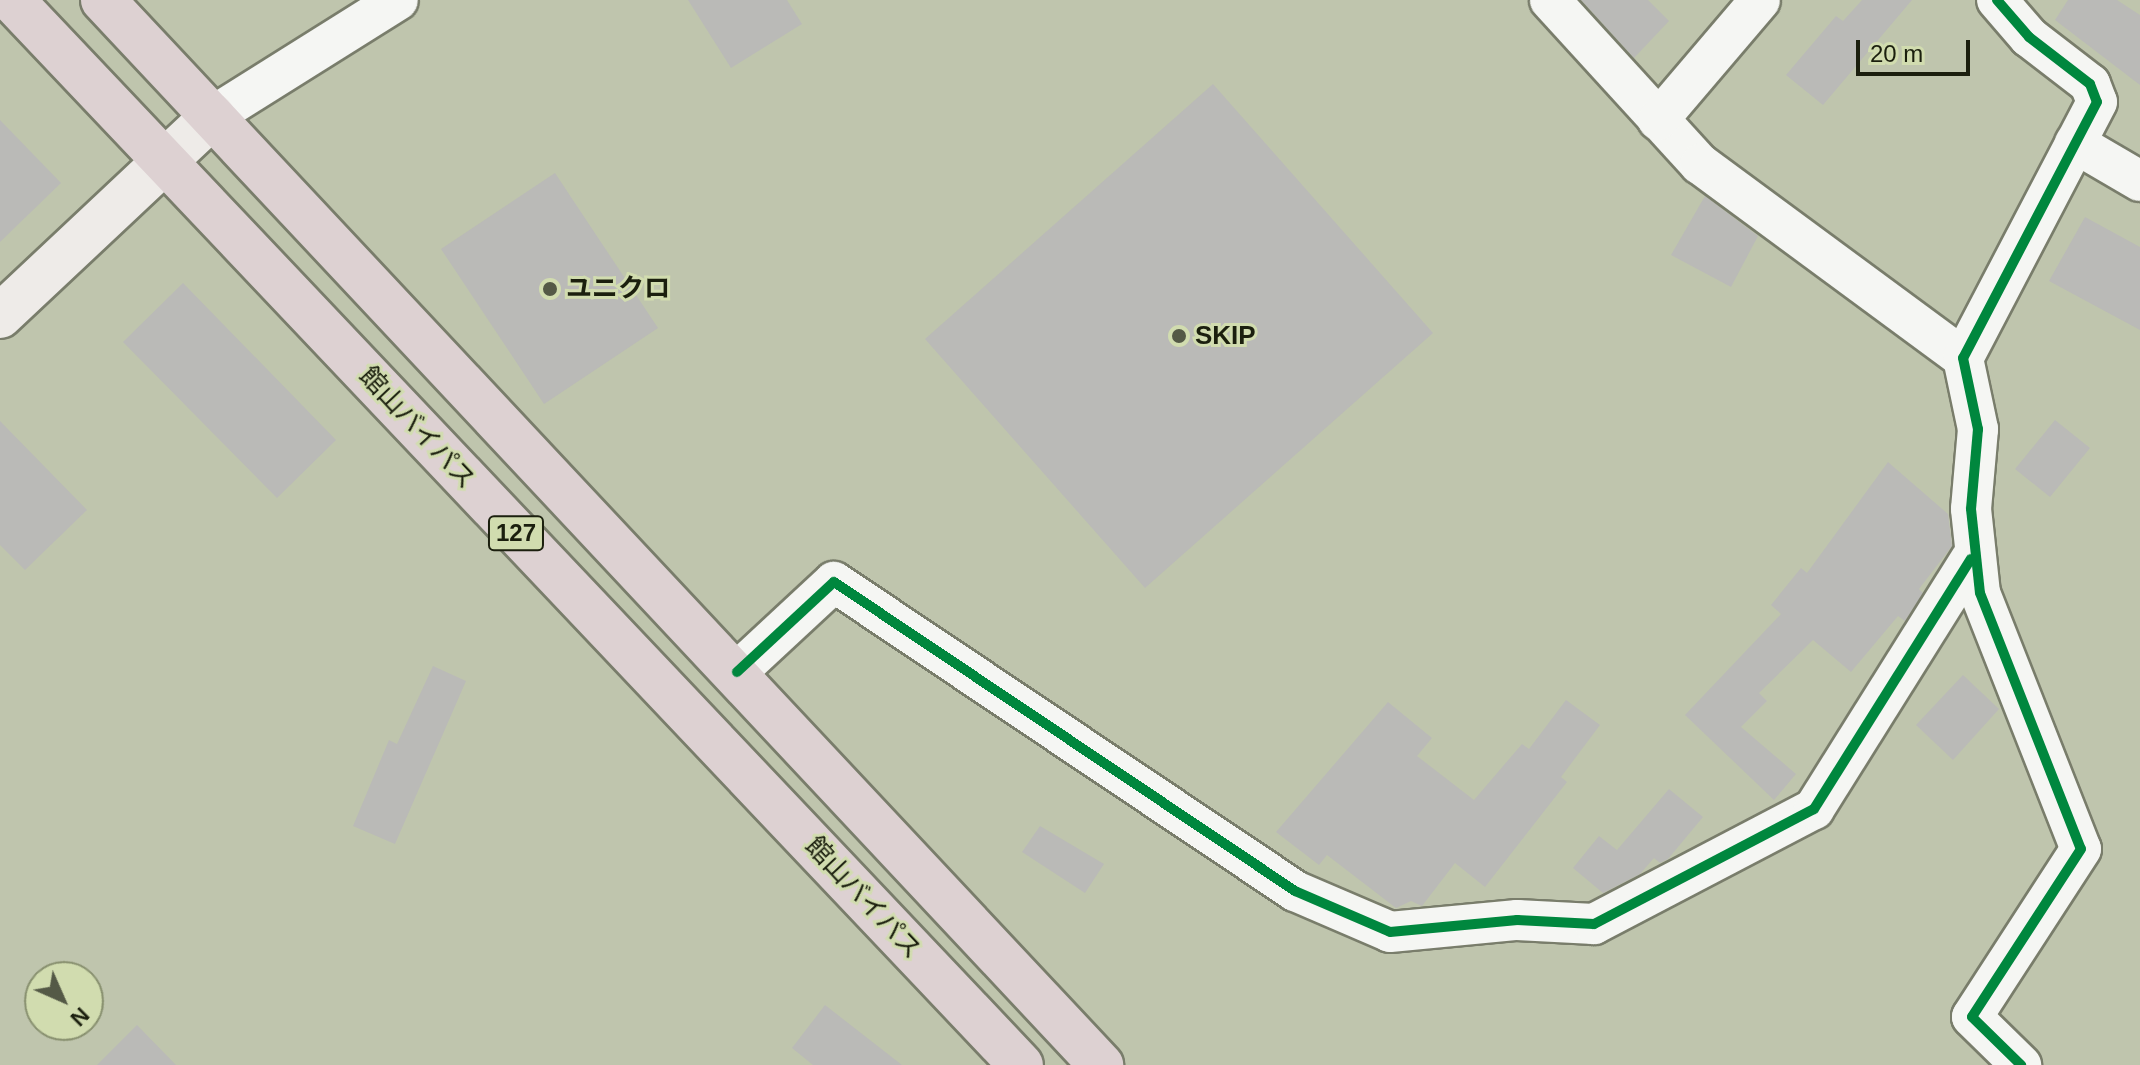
<!DOCTYPE html>
<meta charset="utf-8">
<style>
body{margin:0}
#map{position:relative;width:2140px;height:1065px;overflow:hidden;background:#bfc5ad;font-family:Helvetica,"Noto Sans JP",sans-serif}
div>[style]{position:absolute}
.building>*{inset:0;background:#babab7}
.roads{filter:drop-shadow(2px 0 #797d6b) drop-shadow(-2px 0 #797d6b) drop-shadow(0 2px #797d6b) drop-shadow(0 -2px #797d6b)}
.street>*{height:40px;margin:-20px;padding:0 20px;transform-origin:20px;border-radius:20px;background:#f5f6f3}
.secondary>*{height:44px;margin:-22px;padding:0 22px;transform-origin:22px;border-radius:22px;background:#eeebe8}
.highway>*{height:44px;margin:-22px;padding:0 22px;transform-origin:22px;border-radius:22px;background:#ddd1d2}
.cycleway>*{height:10px;margin:-5px;padding:0 5px;transform-origin:5px;border-radius:5px;background:#00873e}
.dots>*{width:22px;height:22px;translate:-50% -50%;box-sizing:border-box;border:4px solid #d1dcaf;border-radius:50%}
span{translate:-50% -50%;white-space:nowrap;text-align:center;line-height:1.15;-webkit-text-stroke:6px #d1dcaf;paint-order:stroke}
.shield-label span{padding:2px 6px;background:#d1dcaf;border:2px solid;border-radius:6px;-webkit-text-stroke-width:0}
.shield-label{font-size:24px;color:#1b1f0e;font-weight:700}
.poi-label{font-size:26px;color:#1b1f0e;font-weight:700}
.left{translate:0 -50%;text-align:left}
.street-label{font-size:26px;color:#1b1f0e}
.north{position:absolute;left:24px;top:961px;width:80px;height:80px;box-sizing:border-box;background:#d1dcaf;border:2px solid #88906f;border-radius:50%;rotate:135deg;font-size:22px;font-weight:700;line-height:32px;text-align:center;color:#1b1f0e}
.north::after{content:'';display:block;margin:auto;width:28px;height:36px;background:#545946;clip-path:polygon(50% 0,100% 100%,50% 72%,0 100%)}
.scale{position:absolute;left:1856px;top:40px;width:114px;height:36px;box-sizing:border-box;border:4px solid #1b1f0e;border-top:0;padding-left:10px;font-size:24px;line-height:28px;white-space:nowrap;color:#1b1f0e;-webkit-text-stroke:6px #d1dcaf;paint-order:stroke}
</style>
<div id="map">
<div class="building">
<i style="clip-path:polygon(688px 0,787px 0,802px 24px,731px 68px)"></i>
<i style="clip-path:polygon(1581px 0,1648px 0,1669px 21px,1634px 58px)"></i>
<i style="clip-path:polygon(1862px 0,1912px 0,1823px 105px,1786px 75px,1836px 16px,1843px 21px)"></i>
<i style="clip-path:polygon(2068px 0,2117px 0,2140px 15px,2140px 85px,2055px 20px)"></i>
<i style="clip-path:polygon(1213px 84px,1433px 333px,1145px 588px,925px 339px)"></i>
<i style="clip-path:polygon(0 120px,61px 183px,0 242px)"></i>
<i style="clip-path:polygon(555px 173px,658px 328px,544px 404px,441px 249px)"></i>
<i style="clip-path:polygon(1705px 196px,1758px 236px,1731px 287px,1671px 255px)"></i>
<i style="clip-path:polygon(2085px 217px,2140px 247px,2140px 330px,2049px 281px)"></i>
<i style="clip-path:polygon(183px 283px,336px 440px,277px 498px,123px 342px)"></i>
<i style="clip-path:polygon(2055px 420px,2090px 448px,2050px 497px,2015px 469px)"></i>
<i style="clip-path:polygon(0 421px,87px 510px,25px 570px,0 545px)"></i>
<i style="clip-path:polygon(1888px 462px,1948px 514px,1952px 546px,1919px 589px,1923px 593px,1905px 621px,1898px 616px,1851px 672px,1813px 640px,1759px 693px,1767px 701px,1741px 727px,1796px 774px,1774px 800px,1685px 715px,1781px 614px,1771px 605px,1801px 568px,1807px 573px)"></i>
<i style="clip-path:polygon(433px 666px,466px 681px,395px 844px,353px 826px,389px 740px,397px 744px)"></i>
<i style="clip-path:polygon(1963px 675px,1999px 709px,1953px 760px,1916px 725px)"></i>
<i style="clip-path:polygon(1566px 700px,1600px 725px,1561px 777px,1567px 782px,1485px 887px,1455px 863px,1422px 906px,1411px 901px,1396px 908px,1327px 855px,1319px 865px,1276px 832px,1388px 702px,1432px 738px,1417px 756px,1474px 800px,1522px 744px,1529px 749px)"></i>
<i style="clip-path:polygon(1669px 789px,1703px 817px,1668px 859px,1660px 863px,1654px 858px,1640px 874px,1603px 893px,1573px 868px,1599px 836px,1617px 850px)"></i>
<i style="clip-path:polygon(1040px 826px,1104px 864px,1085px 893px,1022px 852px)"></i>
<i style="clip-path:polygon(825px 1005px,902px 1065px,813px 1065px,792px 1048px)"></i>
<i style="clip-path:polygon(137px 1025px,176px 1065px,97px 1065px)"></i>
</div>
<div class="roads">
<div class="street">
<i style="left:1550px;top:0;width:222px;rotate:47.6deg"></i>
<i style="left:1700px;top:164px;width:327px;rotate:36.4deg"></i>
<i style="left:1997px;top:0;width:49px;rotate:49.1deg"></i>
<i style="left:2029px;top:37px;width:77px;rotate:37.6deg"></i>
<i style="left:2090px;top:84px;width:19px;rotate:69deg"></i>
<i style="left:2097px;top:102px;width:289px;rotate:117.6deg"></i>
<i style="left:1963px;top:358px;width:73px;rotate:78.1deg"></i>
<i style="left:1978px;top:429px;width:80px;rotate:95deg"></i>
<i style="left:1971px;top:509px;width:84px;rotate:83.9deg"></i>
<i style="left:1980px;top:593px;width:275px;rotate:68.5deg"></i>
<i style="left:2081px;top:849px;width:200px;rotate:123deg"></i>
<i style="left:1972px;top:1017px;width:69px;rotate:44.4deg"></i>
<i style="left:213px;top:116px;width:218px;rotate:-32.1deg"></i>
<i style="left:1658px;top:120px;width:157px;rotate:-49.6deg"></i>
<i style="left:2075px;top:143px;width:75px;rotate:30.3deg"></i>
<i style="left:737px;top:672px;width:132px;rotate:-42.9deg"></i>
<i style="left:834px;top:582px;width:555px;rotate:33.83deg"></i>
<i style="left:1295px;top:891px;width:103px;rotate:23.3deg"></i>
<i style="left:1390px;top:932px;width:128px;rotate:-5.4deg"></i>
<i style="left:1517px;top:920px;width:77px;rotate:3deg"></i>
<i style="left:1594px;top:924px;width:248px;rotate:-27.6deg"></i>
<i style="left:1814px;top:809px;width:295px;rotate:-57.9deg"></i>
</div>
<div class="secondary">
<i style="left:0;top:316px;width:292px;rotate:-43.2deg"></i>
</div>
<div class="highway">
<i style="left:12px;top:0;width:1467px;rotate:46.55deg"></i>
<i style="left:103px;top:0;width:1460px;rotate:46.86deg"></i>
</div>
</div>
<div class="cycleway">
<i style="left:1997px;top:0;width:49px;rotate:49.1deg"></i>
<i style="left:2029px;top:37px;width:77px;rotate:37.6deg"></i>
<i style="left:2090px;top:84px;width:19px;rotate:69deg"></i>
<i style="left:2097px;top:102px;width:289px;rotate:117.6deg"></i>
<i style="left:1963px;top:358px;width:73px;rotate:78.1deg"></i>
<i style="left:1978px;top:429px;width:80px;rotate:95deg"></i>
<i style="left:1971px;top:509px;width:84px;rotate:83.9deg"></i>
<i style="left:1980px;top:593px;width:275px;rotate:68.5deg"></i>
<i style="left:2081px;top:849px;width:200px;rotate:123deg"></i>
<i style="left:1972px;top:1017px;width:69px;rotate:44.4deg"></i>
<i style="left:737px;top:672px;width:132px;rotate:-42.9deg"></i>
<i style="left:834px;top:582px;width:555px;rotate:33.83deg"></i>
<i style="left:1295px;top:891px;width:103px;rotate:23.3deg"></i>
<i style="left:1390px;top:932px;width:128px;rotate:-5.4deg"></i>
<i style="left:1517px;top:920px;width:77px;rotate:3deg"></i>
<i style="left:1594px;top:924px;width:248px;rotate:-27.6deg"></i>
<i style="left:1814px;top:809px;width:295px;rotate:-57.9deg"></i>
</div>
<div class="dots">
<i style="left:550px;top:289px;background:#545946"></i>
<i style="left:1179px;top:336px;background:#545946"></i>
</div>
<div class="shield-label">
<span style="left:516px;top:533px">127</span>
</div>
<div class="poi-label">
<span class="left" style="left:566px;top:289px">ユニクロ</span>
<span class="left" style="left:1195px;top:336px">SKIP</span>
</div>
<div class="street-label">
<span style="left:417px;top:428px;rotate:47deg">館山バイパス</span>
<span style="left:863px;top:898px;rotate:47deg">館山バイパス</span>
</div>
<div class="north">N</div>
<div class="scale">20 m</div>
</div>
